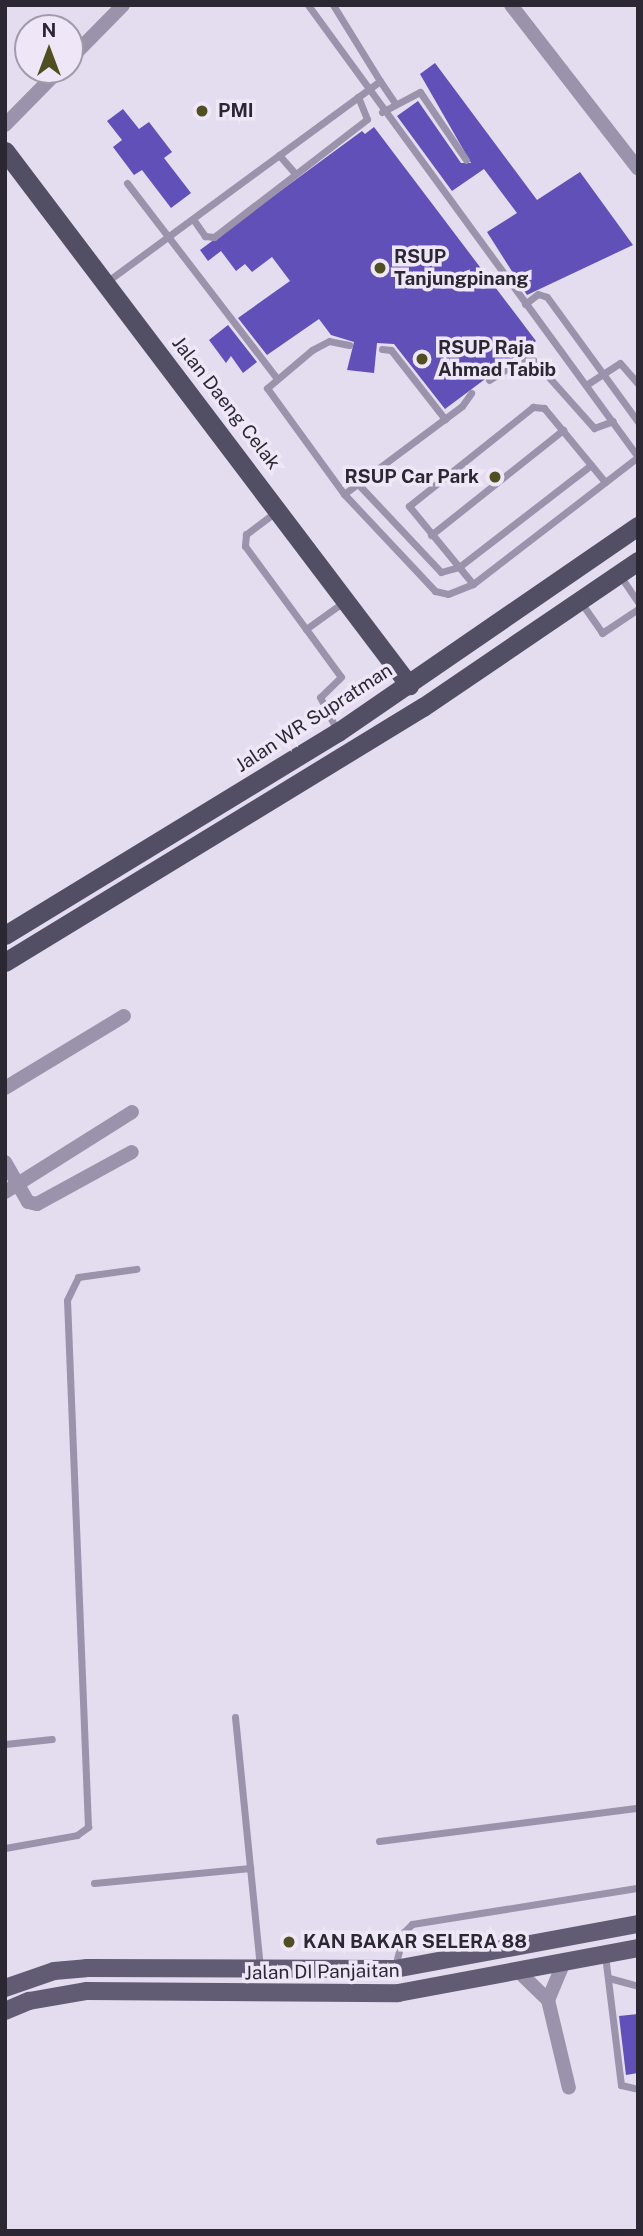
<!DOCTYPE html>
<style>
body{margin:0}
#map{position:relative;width:643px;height:2236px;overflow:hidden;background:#e4dcef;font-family:"Public Sans",sans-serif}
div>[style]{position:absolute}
.building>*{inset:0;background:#6150b8}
.service>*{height:7px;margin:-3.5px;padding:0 3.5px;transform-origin:3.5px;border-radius:3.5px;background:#9b92ab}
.minor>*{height:14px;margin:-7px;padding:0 7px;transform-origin:7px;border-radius:7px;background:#9b92ab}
.primary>*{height:18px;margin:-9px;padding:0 9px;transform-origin:9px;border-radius:9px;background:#615b74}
.trunk>*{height:19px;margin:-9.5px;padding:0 9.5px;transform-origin:9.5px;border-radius:9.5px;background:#524e64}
.dots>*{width:19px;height:19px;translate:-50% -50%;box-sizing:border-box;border:4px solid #efe7f7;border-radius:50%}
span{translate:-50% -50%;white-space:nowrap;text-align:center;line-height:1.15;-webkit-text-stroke:7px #efe7f7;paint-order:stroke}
.poi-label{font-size:19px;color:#2b2833;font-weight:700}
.left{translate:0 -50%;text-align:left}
.right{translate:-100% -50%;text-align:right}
.street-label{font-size:19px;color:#2b2833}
.frame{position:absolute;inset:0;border:7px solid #2b2833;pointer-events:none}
.north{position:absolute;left:14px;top:14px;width:70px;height:70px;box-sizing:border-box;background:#efe7f7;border:2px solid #a19ba9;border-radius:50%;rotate:0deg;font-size:19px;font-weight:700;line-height:28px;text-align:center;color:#2b2833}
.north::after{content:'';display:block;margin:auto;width:24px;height:32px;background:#504f22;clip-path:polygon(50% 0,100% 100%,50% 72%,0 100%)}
</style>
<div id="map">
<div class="building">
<i style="clip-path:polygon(435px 63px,537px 200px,580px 172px,633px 245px,527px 295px,487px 232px,517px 213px,484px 169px,452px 191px,397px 116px,418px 101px,461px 163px,471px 163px,420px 74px)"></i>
<i style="clip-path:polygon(123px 109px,139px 129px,149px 122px,172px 152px,164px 158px,191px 193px,171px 208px,142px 170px,134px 175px,113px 147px,122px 140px,107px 121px)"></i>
<i style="clip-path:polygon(374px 127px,536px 341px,445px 409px,394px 344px,377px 343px,374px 373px,347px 370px,354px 342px,331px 335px,319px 319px,267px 355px,238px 318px,290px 281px,272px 257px,252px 272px,245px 264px,236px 271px,221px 251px,208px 261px,200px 250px,362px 131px,365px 134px)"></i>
<i style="clip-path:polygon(228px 325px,257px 362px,243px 373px,231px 356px,226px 363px,209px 340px)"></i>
<i style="clip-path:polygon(638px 2014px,638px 2073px,626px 2075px,619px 2016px)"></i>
</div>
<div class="service">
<i style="left:308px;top:5px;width:560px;rotate:53.87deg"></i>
<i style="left:380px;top:81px;width:27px;rotate:56deg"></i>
<i style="left:382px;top:112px;width:43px;rotate:-27.8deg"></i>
<i style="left:420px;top:92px;width:82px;rotate:55.9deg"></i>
<i style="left:279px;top:155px;width:23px;rotate:49deg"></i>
<i style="left:127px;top:183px;width:243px;rotate:52.5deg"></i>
<i style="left:193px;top:219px;width:21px;rotate:55deg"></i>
<i style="left:205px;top:236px;width:9px;rotate:6deg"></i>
<i style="left:214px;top:237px;width:193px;rotate:-37.6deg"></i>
<i style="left:367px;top:119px;width:24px;rotate:-112deg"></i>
<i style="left:105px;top:283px;width:341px;rotate:-36.3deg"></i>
<i style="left:380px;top:81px;width:89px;rotate:-121.7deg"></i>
<i style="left:525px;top:304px;width:16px;rotate:-38deg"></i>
<i style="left:538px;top:294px;width:9px;rotate:18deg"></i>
<i style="left:547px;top:297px;width:155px;rotate:53.9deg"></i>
<i style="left:349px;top:345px;width:20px;rotate:-169deg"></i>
<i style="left:329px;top:341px;width:19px;rotate:152deg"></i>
<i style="left:312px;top:350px;width:59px;rotate:139.8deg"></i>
<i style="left:267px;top:388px;width:131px;rotate:54deg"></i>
<i style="left:344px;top:494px;width:147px;rotate:-36.7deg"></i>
<i style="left:462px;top:406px;width:16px;rotate:-55deg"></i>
<i style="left:382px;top:349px;width:9px;rotate:6deg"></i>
<i style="left:391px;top:350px;width:88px;rotate:52deg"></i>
<i style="left:489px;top:380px;width:47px;rotate:-32deg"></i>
<i style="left:529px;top:355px;width:98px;rotate:48.3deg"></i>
<i style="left:594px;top:428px;width:20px;rotate:-20deg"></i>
<i style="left:586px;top:385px;width:40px;rotate:-32.9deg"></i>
<i style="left:620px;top:363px;width:28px;rotate:49deg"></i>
<i style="left:358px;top:484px;width:121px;rotate:46.7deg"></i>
<i style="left:441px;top:572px;width:19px;rotate:-16deg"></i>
<i style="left:459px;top:567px;width:167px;rotate:-37.7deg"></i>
<i style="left:344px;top:494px;width:133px;rotate:46.8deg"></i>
<i style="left:435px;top:591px;width:13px;rotate:13deg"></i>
<i style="left:448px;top:594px;width:27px;rotate:-22deg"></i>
<i style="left:473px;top:584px;width:208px;rotate:-37.6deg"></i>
<i style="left:277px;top:511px;width:39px;rotate:143deg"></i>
<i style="left:246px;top:534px;width:12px;rotate:95deg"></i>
<i style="left:245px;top:546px;width:103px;rotate:53.7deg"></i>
<i style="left:306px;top:629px;width:48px;rotate:-35.7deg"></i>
<i style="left:431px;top:535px;width:169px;rotate:-38.5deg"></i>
<i style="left:621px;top:577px;width:30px;rotate:56deg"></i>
<i style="left:473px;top:584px;width:101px;rotate:-129.4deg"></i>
<i style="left:409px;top:506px;width:159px;rotate:-38.6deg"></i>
<i style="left:533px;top:407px;width:11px;rotate:5deg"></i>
<i style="left:544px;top:408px;width:96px;rotate:50.5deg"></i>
<i style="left:580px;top:601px;width:39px;rotate:55deg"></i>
<i style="left:602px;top:633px;width:43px;rotate:-33.7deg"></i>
<i style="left:306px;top:629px;width:59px;rotate:53.9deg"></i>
<i style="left:341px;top:677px;width:29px;rotate:136deg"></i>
<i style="left:320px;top:697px;width:37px;rotate:63deg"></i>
<i style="left:235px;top:1717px;width:252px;rotate:84.3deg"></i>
<i style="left:5px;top:1744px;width:47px;rotate:-6.1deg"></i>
<i style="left:379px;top:1841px;width:261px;rotate:-7.3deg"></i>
<i style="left:5px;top:1848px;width:73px;rotate:-10.2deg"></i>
<i style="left:77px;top:1835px;width:14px;rotate:-36deg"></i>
<i style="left:88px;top:1827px;width:527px;rotate:-92.28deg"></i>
<i style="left:67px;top:1300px;width:25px;rotate:-64deg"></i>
<i style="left:78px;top:1277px;width:59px;rotate:-7.9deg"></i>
<i style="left:94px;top:1883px;width:157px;rotate:-5.5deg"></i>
<i style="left:605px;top:1955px;width:131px;rotate:83deg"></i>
<i style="left:621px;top:2085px;width:17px;rotate:13deg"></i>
<i style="left:395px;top:1967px;width:36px;rotate:-76deg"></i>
<i style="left:404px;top:1932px;width:11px;rotate:-45deg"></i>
<i style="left:412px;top:1924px;width:229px;rotate:-9.1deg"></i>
<i style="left:609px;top:1978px;width:30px;rotate:15deg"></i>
</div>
<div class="minor">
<i style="left:511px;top:5px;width:207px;rotate:52.2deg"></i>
<i style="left:70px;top:59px;width:76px;rotate:-45.5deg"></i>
<i style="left:5px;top:125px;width:77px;rotate:-45.5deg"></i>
<i style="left:5px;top:1088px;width:139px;rotate:-31.2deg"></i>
<i style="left:5px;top:1162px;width:46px;rotate:60.1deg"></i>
<i style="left:28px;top:1202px;width:9px;rotate:13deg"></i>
<i style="left:37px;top:1204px;width:108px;rotate:-28.7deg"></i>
<i style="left:5px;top:1192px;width:150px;rotate:-32.2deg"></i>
<i style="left:518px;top:1971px;width:42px;rotate:44deg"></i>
<i style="left:548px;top:2000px;width:90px;rotate:76.6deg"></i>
<i style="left:548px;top:2000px;width:41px;rotate:-67.2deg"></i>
</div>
<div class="primary">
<i style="left:5px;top:1988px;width:52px;rotate:-19.1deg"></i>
<i style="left:54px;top:1971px;width:32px;rotate:-5deg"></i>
<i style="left:86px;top:1968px;width:309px;rotate:0.2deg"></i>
<i style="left:395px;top:1969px;width:247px;rotate:-10.5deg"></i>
<i style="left:5px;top:2011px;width:26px;rotate:-23deg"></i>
<i style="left:29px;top:2001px;width:59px;rotate:-9.8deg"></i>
<i style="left:87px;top:1991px;width:311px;rotate:0.4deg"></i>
<i style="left:398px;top:1993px;width:244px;rotate:-10.6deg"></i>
</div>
<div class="trunk">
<i style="left:5px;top:151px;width:670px;rotate:52.89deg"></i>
<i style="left:5px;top:935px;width:390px;rotate:-31.4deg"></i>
<i style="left:338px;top:732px;width:364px;rotate:-34.5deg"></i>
<i style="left:5px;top:962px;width:490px;rotate:-31.4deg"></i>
<i style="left:423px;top:707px;width:260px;rotate:-34.2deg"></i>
</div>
<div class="dots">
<i style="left:202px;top:111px;background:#504f22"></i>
<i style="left:380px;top:268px;background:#504f22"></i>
<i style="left:422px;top:359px;background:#504f22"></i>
<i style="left:495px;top:477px;background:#504f22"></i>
<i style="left:289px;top:1942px;background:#504f22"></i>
</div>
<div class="poi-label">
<span class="left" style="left:218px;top:111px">PMI</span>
<span class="left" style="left:394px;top:268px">RSUP<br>Tanjungpinang</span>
<span class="left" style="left:438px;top:359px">RSUP Raja<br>Ahmad Tabib</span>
<span class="right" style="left:479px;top:477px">RSUP Car Park</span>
<span class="left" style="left:303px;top:1942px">KAN BAKAR SELERA 88</span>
</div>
<div class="street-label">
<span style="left:226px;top:403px;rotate:52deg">Jalan Daeng Celak</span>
<span style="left:314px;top:718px;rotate:-33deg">Jalan WR Supratman</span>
<span style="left:322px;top:1972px;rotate:-1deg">Jalan DI Panjaitan</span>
</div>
<div class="frame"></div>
<div class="north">N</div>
</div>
